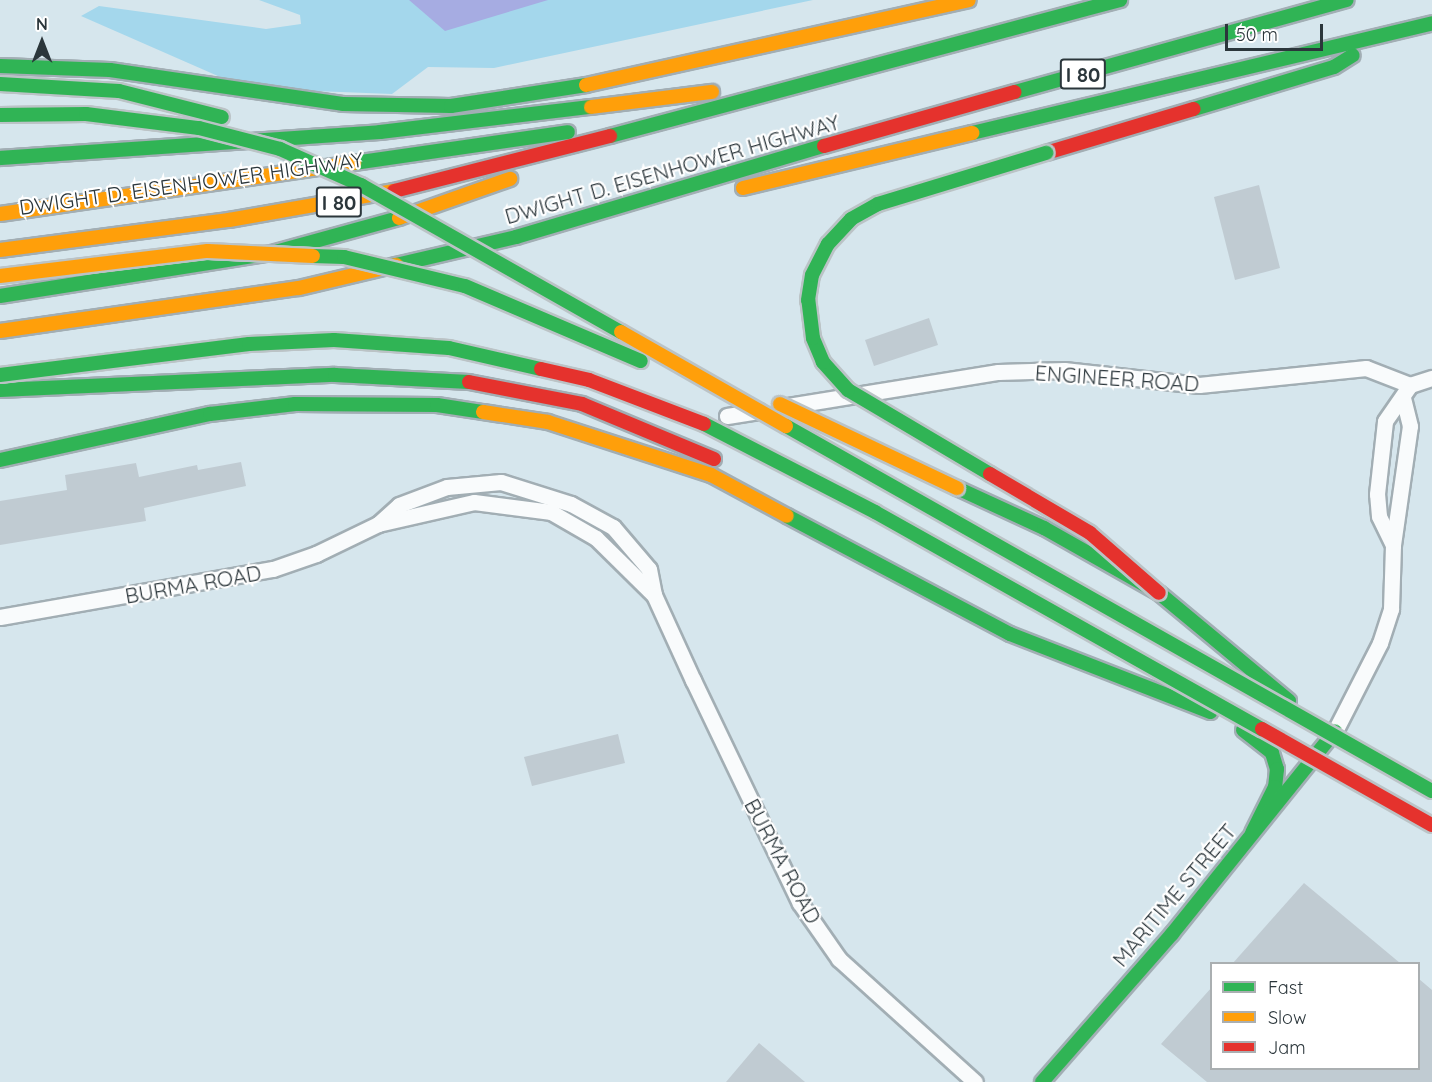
<!DOCTYPE html>
<style>
body{margin:0}
#map{position:relative;width:1432px;height:1082px;overflow:hidden;background:#d6e6ed;font-family:Quicksand,sans-serif}
div>[style]{position:absolute}
.green>*{inset:0;background:#a4d7ec}
.water>*{inset:0;background:#a6ace2}
.building>*{inset:0;background:#c0cbd2}
.roads{filter:drop-shadow(2px 0 #a2aeb4) drop-shadow(-2px 0 #a2aeb4) drop-shadow(0 2px #a2aeb4) drop-shadow(0 -2px #a2aeb4)}
.street>*{height:15px;margin:-7.5px;padding:0 7.5px;transform-origin:7.5px;border-radius:7.5px;background:#f9fbfc}
.fast>*{height:14px;margin:-7px;padding:0 7px;transform-origin:7px;border-radius:7px;background:#30b455}
.slow>*{height:14px;margin:-7px;padding:0 7px;transform-origin:7px;border-radius:7px;background:#ff9f0a}
.jam>*{height:14px;margin:-7px;padding:0 7px;transform-origin:7px;border-radius:7px;background:#e5322d}
.bridges{filter:drop-shadow(2px 0 #bbc3c6) drop-shadow(-2px 0 #bbc3c6) drop-shadow(0 2px #bbc3c6) drop-shadow(0 -2px #bbc3c6)}
.fast-bridge>*{height:14px;margin:-7px;padding:0 7px;transform-origin:7px;border-radius:7px;background:#30b455}
.slow-bridge>*{height:14px;margin:-7px;padding:0 7px;transform-origin:7px;border-radius:7px;background:#ff9f0a}
.jam-bridge>*{height:14px;margin:-7px;padding:0 7px;transform-origin:7px;border-radius:7px;background:#e5322d}
span{translate:-50% -50%;white-space:nowrap;text-align:center;line-height:1.15;-webkit-text-stroke:4.5px #fff;paint-order:stroke}
.shield-label span{padding:2px 4px;background:#fff;border:2px solid;border-radius:4px;-webkit-text-stroke-width:0}
.shield-label{font-size:20px;color:#2b363b;font-weight:700}
.street-label{font-size:21px;color:#2b363b}
.legend{position:absolute;left:1210px;top:962px;width:210px;height:108px;box-sizing:border-box;background:#fff;border:2px solid #aaafb1;margin:0;padding:8px 10px;list-style:none;font-size:18px;color:#2b363b}
.legend li{display:flex;align-items:center;gap:12px;height:30px}
.legend b{width:30px;border:2px solid #aaafb1}
.north{position:absolute;left:12px;top:12px;width:60px;height:60px;-webkit-text-stroke:4px #fff;paint-order:stroke;rotate:0deg;font-size:16px;font-weight:700;line-height:24px;text-align:center;color:#2b363b}
.north::after{content:'';display:block;margin:auto;width:21px;height:27px;background:#2b363b;clip-path:polygon(50% 0,100% 100%,50% 72%,0 100%)}
.scale{position:absolute;left:1225px;top:24px;width:98px;height:27px;box-sizing:border-box;border:3px solid #2b363b;border-top:0;padding-left:8px;font-size:18px;line-height:21px;white-space:nowrap;color:#2b363b;-webkit-text-stroke:4px #fff;paint-order:stroke}
</style>
<div id="map">
<div class="green">
<i style="clip-path:polygon(259px 0,813px 0,494px 68px,428px 67px,392px 94px,289px 90px,227px 80px,81px 16px,99px 6px,266px 29px,301px 24px,300px 15px)"></i>
</div>
<div class="water">
<i style="clip-path:polygon(409px 0,548px 0,445px 31px)"></i>
</div>
<div class="building">
<i style="clip-path:polygon(1259px 185px,1280px 268px,1235px 280px,1214px 197px)"></i>
<i style="clip-path:polygon(929px 318px,938px 345px,874px 366px,865px 340px)"></i>
<i style="clip-path:polygon(241px 462px,246px 486px,144px 508px,146px 521px,0 545px,0 501px,67px 490px,65px 475px,136px 463px,139px 477px,197px 465px,198px 470px)"></i>
<i style="clip-path:polygon(618px 734px,625px 763px,532px 786px,524px 757px)"></i>
<i style="clip-path:polygon(1304px 883px,1400px 963px,1233px 963px)"></i>
<i style="clip-path:polygon(1419px 979px,1432px 990px,1432px 1082px,1207px 1082px,1161px 1044px,1212px 987px,1212px 1068px,1419px 1068px)"></i>
<i style="clip-path:polygon(759px 1043px,805px 1082px,726px 1082px)"></i>
</div>
<div class="roads">
<div class="street">
<i style="left:788px;top:406px;width:213px;rotate:-9.2deg"></i>
<i style="left:998px;top:372px;width:66px;rotate:-1.7deg"></i>
<i style="left:1064px;top:370px;width:136px;rotate:6.3deg"></i>
<i style="left:1199px;top:385px;width:168px;rotate:-5.8deg"></i>
<i style="left:1366px;top:368px;width:47px;rotate:21.1deg"></i>
<i style="left:727px;top:416px;width:32px;rotate:-9deg"></i>
<i style="left:378px;top:524px;width:98px;rotate:-12.9deg"></i>
<i style="left:474px;top:502px;width:78px;rotate:7.4deg"></i>
<i style="left:551px;top:512px;width:52px;rotate:30deg"></i>
<i style="left:596px;top:538px;width:81px;rotate:44.5deg"></i>
<i style="left:1393px;top:545px;width:32px;rotate:-116deg"></i>
<i style="left:1379px;top:516px;width:22px;rotate:-95deg"></i>
<i style="left:1377px;top:494px;width:73px;rotate:-83.7deg"></i>
<i style="left:1385px;top:421px;width:44px;rotate:-55.2deg"></i>
<i style="left:1410px;top:385px;width:23px;rotate:-18deg"></i>
<i style="left:0;top:617px;width:277px;rotate:-10deg"></i>
<i style="left:273px;top:569px;width:46px;rotate:-19.2deg"></i>
<i style="left:316px;top:554px;width:69px;rotate:-25.8deg"></i>
<i style="left:378px;top:524px;width:28px;rotate:-42deg"></i>
<i style="left:399px;top:505px;width:51px;rotate:-20.6deg"></i>
<i style="left:447px;top:487px;width:54px;rotate:-5.3deg"></i>
<i style="left:501px;top:482px;width:73px;rotate:17.4deg"></i>
<i style="left:571px;top:504px;width:48px;rotate:28.7deg"></i>
<i style="left:613px;top:527px;width:55px;rotate:49.4deg"></i>
<i style="left:649px;top:569px;width:26px;rotate:79deg"></i>
<i style="left:654px;top:595px;width:94px;rotate:65.4deg"></i>
<i style="left:693px;top:680px;width:247px;rotate:64.4deg"></i>
<i style="left:800px;top:903px;width:68px;rotate:55.1deg"></i>
<i style="left:839px;top:959px;width:183px;rotate:42.1deg"></i>
<i style="left:1335px;top:731px;width:99px;rotate:-62.9deg"></i>
<i style="left:1380px;top:643px;width:36px;rotate:-72deg"></i>
<i style="left:1391px;top:609px;width:64px;rotate:-88.2deg"></i>
<i style="left:1393px;top:545px;width:120px;rotate:-81.9deg"></i>
<i style="left:1410px;top:426px;width:30px;rotate:-104deg"></i>
</div>
<div class="fast">
<i style="left:0;top:66px;width:110px;rotate:2.1deg"></i>
<i style="left:110px;top:70px;width:235px;rotate:8.3deg"></i>
<i style="left:343px;top:104px;width:108px;rotate:1.1deg"></i>
<i style="left:451px;top:106px;width:137px;rotate:-8.8deg"></i>
<i style="left:1015px;top:92px;width:344px;rotate:-15.5deg"></i>
<i style="left:1194px;top:109px;width:146px;rotate:-16.7deg"></i>
<i style="left:1334px;top:67px;width:22px;rotate:-32deg"></i>
<i style="left:972px;top:133px;width:473px;rotate:-13.4deg"></i>
<i style="left:610px;top:136px;width:528px;rotate:-14.93deg"></i>
<i style="left:0;top:158px;width:381px;rotate:-3.9deg"></i>
<i style="left:380px;top:132px;width:212px;rotate:-6.8deg"></i>
<i style="left:354px;top:163px;width:216px;rotate:-8.2deg"></i>
<i style="left:396px;top:265px;width:123px;rotate:-13.1deg"></i>
<i style="left:516px;top:237px;width:321px;rotate:-16.5deg"></i>
<i style="left:0;top:296px;width:275px;rotate:-9deg"></i>
<i style="left:272px;top:253px;width:132px;rotate:-15.4deg"></i>
<i style="left:0;top:390px;width:335px;rotate:-2.6deg"></i>
<i style="left:335px;top:375px;width:134px;rotate:3deg"></i>
<i style="left:0;top:460px;width:215px;rotate:-12.4deg"></i>
<i style="left:210px;top:414px;width:86px;rotate:-6.7deg"></i>
<i style="left:295px;top:404px;width:142px;rotate:0.4deg"></i>
<i style="left:437px;top:405px;width:47px;rotate:8.7deg"></i>
<i style="left:957px;top:488px;width:96px;rotate:24.7deg"></i>
<i style="left:1044px;top:528px;width:132px;rotate:29.5deg"></i>
<i style="left:1159px;top:593px;width:169px;rotate:39.7deg"></i>
<i style="left:787px;top:516px;width:252px;rotate:27.9deg"></i>
<i style="left:1010px;top:634px;width:215px;rotate:21.3deg"></i>
<i style="left:1243px;top:730px;width:37px;rotate:38deg"></i>
<i style="left:1272px;top:753px;width:17px;rotate:73deg"></i>
<i style="left:1277px;top:769px;width:18px;rotate:96deg"></i>
<i style="left:1275px;top:787px;width:51px;rotate:116.6deg"></i>
<i style="left:1042px;top:1082px;width:197px;rotate:-48.7deg"></i>
<i style="left:1172px;top:934px;width:260px;rotate:-51.2deg"></i>
</div>
<div class="slow">
<i style="left:586px;top:85px;width:392px;rotate:-12.5deg"></i>
<i style="left:591px;top:107px;width:122px;rotate:-7.1deg"></i>
<i style="left:743px;top:188px;width:236px;rotate:-13.5deg"></i>
<i style="left:0;top:214px;width:358px;rotate:-8.2deg"></i>
<i style="left:399px;top:218px;width:118px;rotate:-19.4deg"></i>
<i style="left:0;top:250px;width:231px;rotate:-7.5deg"></i>
<i style="left:229px;top:220px;width:168px;rotate:-10deg"></i>
<i style="left:0;top:331px;width:302px;rotate:-8.2deg"></i>
<i style="left:299px;top:288px;width:100px;rotate:-13.3deg"></i>
<i style="left:483px;top:412px;width:66px;rotate:8.7deg"></i>
<i style="left:548px;top:422px;width:171px;rotate:18deg"></i>
<i style="left:711px;top:475px;width:86px;rotate:28.3deg"></i>
</div>
<div class="jam">
<i style="left:824px;top:146px;width:198px;rotate:-15.8deg"></i>
<i style="left:1046px;top:153px;width:154px;rotate:-16.6deg"></i>
<i style="left:394px;top:191px;width:223px;rotate:-14.3deg"></i>
<i style="left:469px;top:382px;width:115px;rotate:11deg"></i>
<i style="left:582px;top:404px;width:143px;rotate:22.6deg"></i>
</div>
</div>
<div class="bridges">
<div class="fast-bridge">
<i style="left:0;top:84px;width:119px;rotate:3.4deg"></i>
<i style="left:119px;top:91px;width:106px;rotate:14.2deg"></i>
<i style="left:0;top:115px;width:86px;rotate:-0.7deg"></i>
<i style="left:86px;top:114px;width:114px;rotate:7.1deg"></i>
<i style="left:199px;top:128px;width:84px;rotate:14.5deg"></i>
<i style="left:280px;top:149px;width:89px;rotate:24deg"></i>
<i style="left:361px;top:185px;width:299px;rotate:29.5deg"></i>
<i style="left:313px;top:256px;width:31px;rotate:2deg"></i>
<i style="left:344px;top:257px;width:124px;rotate:13.5deg"></i>
<i style="left:465px;top:286px;width:191px;rotate:23.1deg"></i>
<i style="left:0;top:375px;width:251px;rotate:-7.1deg"></i>
<i style="left:249px;top:344px;width:85px;rotate:-2.7deg"></i>
<i style="left:334px;top:340px;width:115px;rotate:4deg"></i>
<i style="left:449px;top:348px;width:94px;rotate:12.9deg"></i>
<i style="left:704px;top:424px;width:192px;rotate:27.2deg"></i>
<i style="left:875px;top:512px;width:444px;rotate:29.3deg"></i>
<i style="left:786px;top:426px;width:742px;rotate:29.47deg"></i>
<i style="left:990px;top:474px;width:165px;rotate:-149.4deg"></i>
<i style="left:848px;top:390px;width:38px;rotate:-132deg"></i>
<i style="left:823px;top:362px;width:26px;rotate:-113deg"></i>
<i style="left:813px;top:338px;width:38px;rotate:-97deg"></i>
<i style="left:808px;top:300px;width:25px;rotate:-81deg"></i>
<i style="left:812px;top:275px;width:35px;rotate:-63deg"></i>
<i style="left:828px;top:244px;width:34px;rotate:-47deg"></i>
<i style="left:851px;top:219px;width:31px;rotate:-29deg"></i>
<i style="left:878px;top:204px;width:176px;rotate:-16.9deg"></i>
</div>
<div class="slow-bridge">
<i style="left:0;top:276px;width:209px;rotate:-6.9deg"></i>
<i style="left:208px;top:251px;width:105px;rotate:2.7deg"></i>
<i style="left:621px;top:332px;width:190px;rotate:29.7deg"></i>
<i style="left:780px;top:404px;width:196px;rotate:25.4deg"></i>
</div>
<div class="jam-bridge">
<i style="left:541px;top:369px;width:49px;rotate:12.9deg"></i>
<i style="left:589px;top:380px;width:123px;rotate:20.9deg"></i>
<i style="left:990px;top:474px;width:116px;rotate:30.5deg"></i>
<i style="left:1090px;top:533px;width:91px;rotate:41deg"></i>
<i style="left:1262px;top:729px;width:195px;rotate:29.5deg"></i>
</div>
</div>
<div class="shield-label">
<span style="left:1083px;top:74px">I 80</span>
<span style="left:339px;top:202px">I 80</span>
</div>
<div class="street-label">
<span style="left:672px;top:169px;rotate:-16deg">DWIGHT D. EISENHOWER HIGHWAY</span>
<span style="left:191px;top:183px;rotate:-8deg">DWIGHT D. EISENHOWER HIGHWAY</span>
<span style="left:1117px;top:378px;rotate:4deg">ENGINEER ROAD</span>
<span style="left:193px;top:584px;rotate:-10deg">BURMA ROAD</span>
<span style="left:783px;top:861px;rotate:62deg">BURMA ROAD</span>
<span style="left:1174px;top:895px;rotate:-50deg">MARITIME STREET</span>
</div>
<ul class="legend">
<li><b style="height:8px;background:#30b455"></b>Fast</li>
<li><b style="height:8px;background:#ff9f0a"></b>Slow</li>
<li><b style="height:8px;background:#e5322d"></b>Jam</li>
</ul>
<div class="north">N</div>
<div class="scale">50 m</div>
</div>
